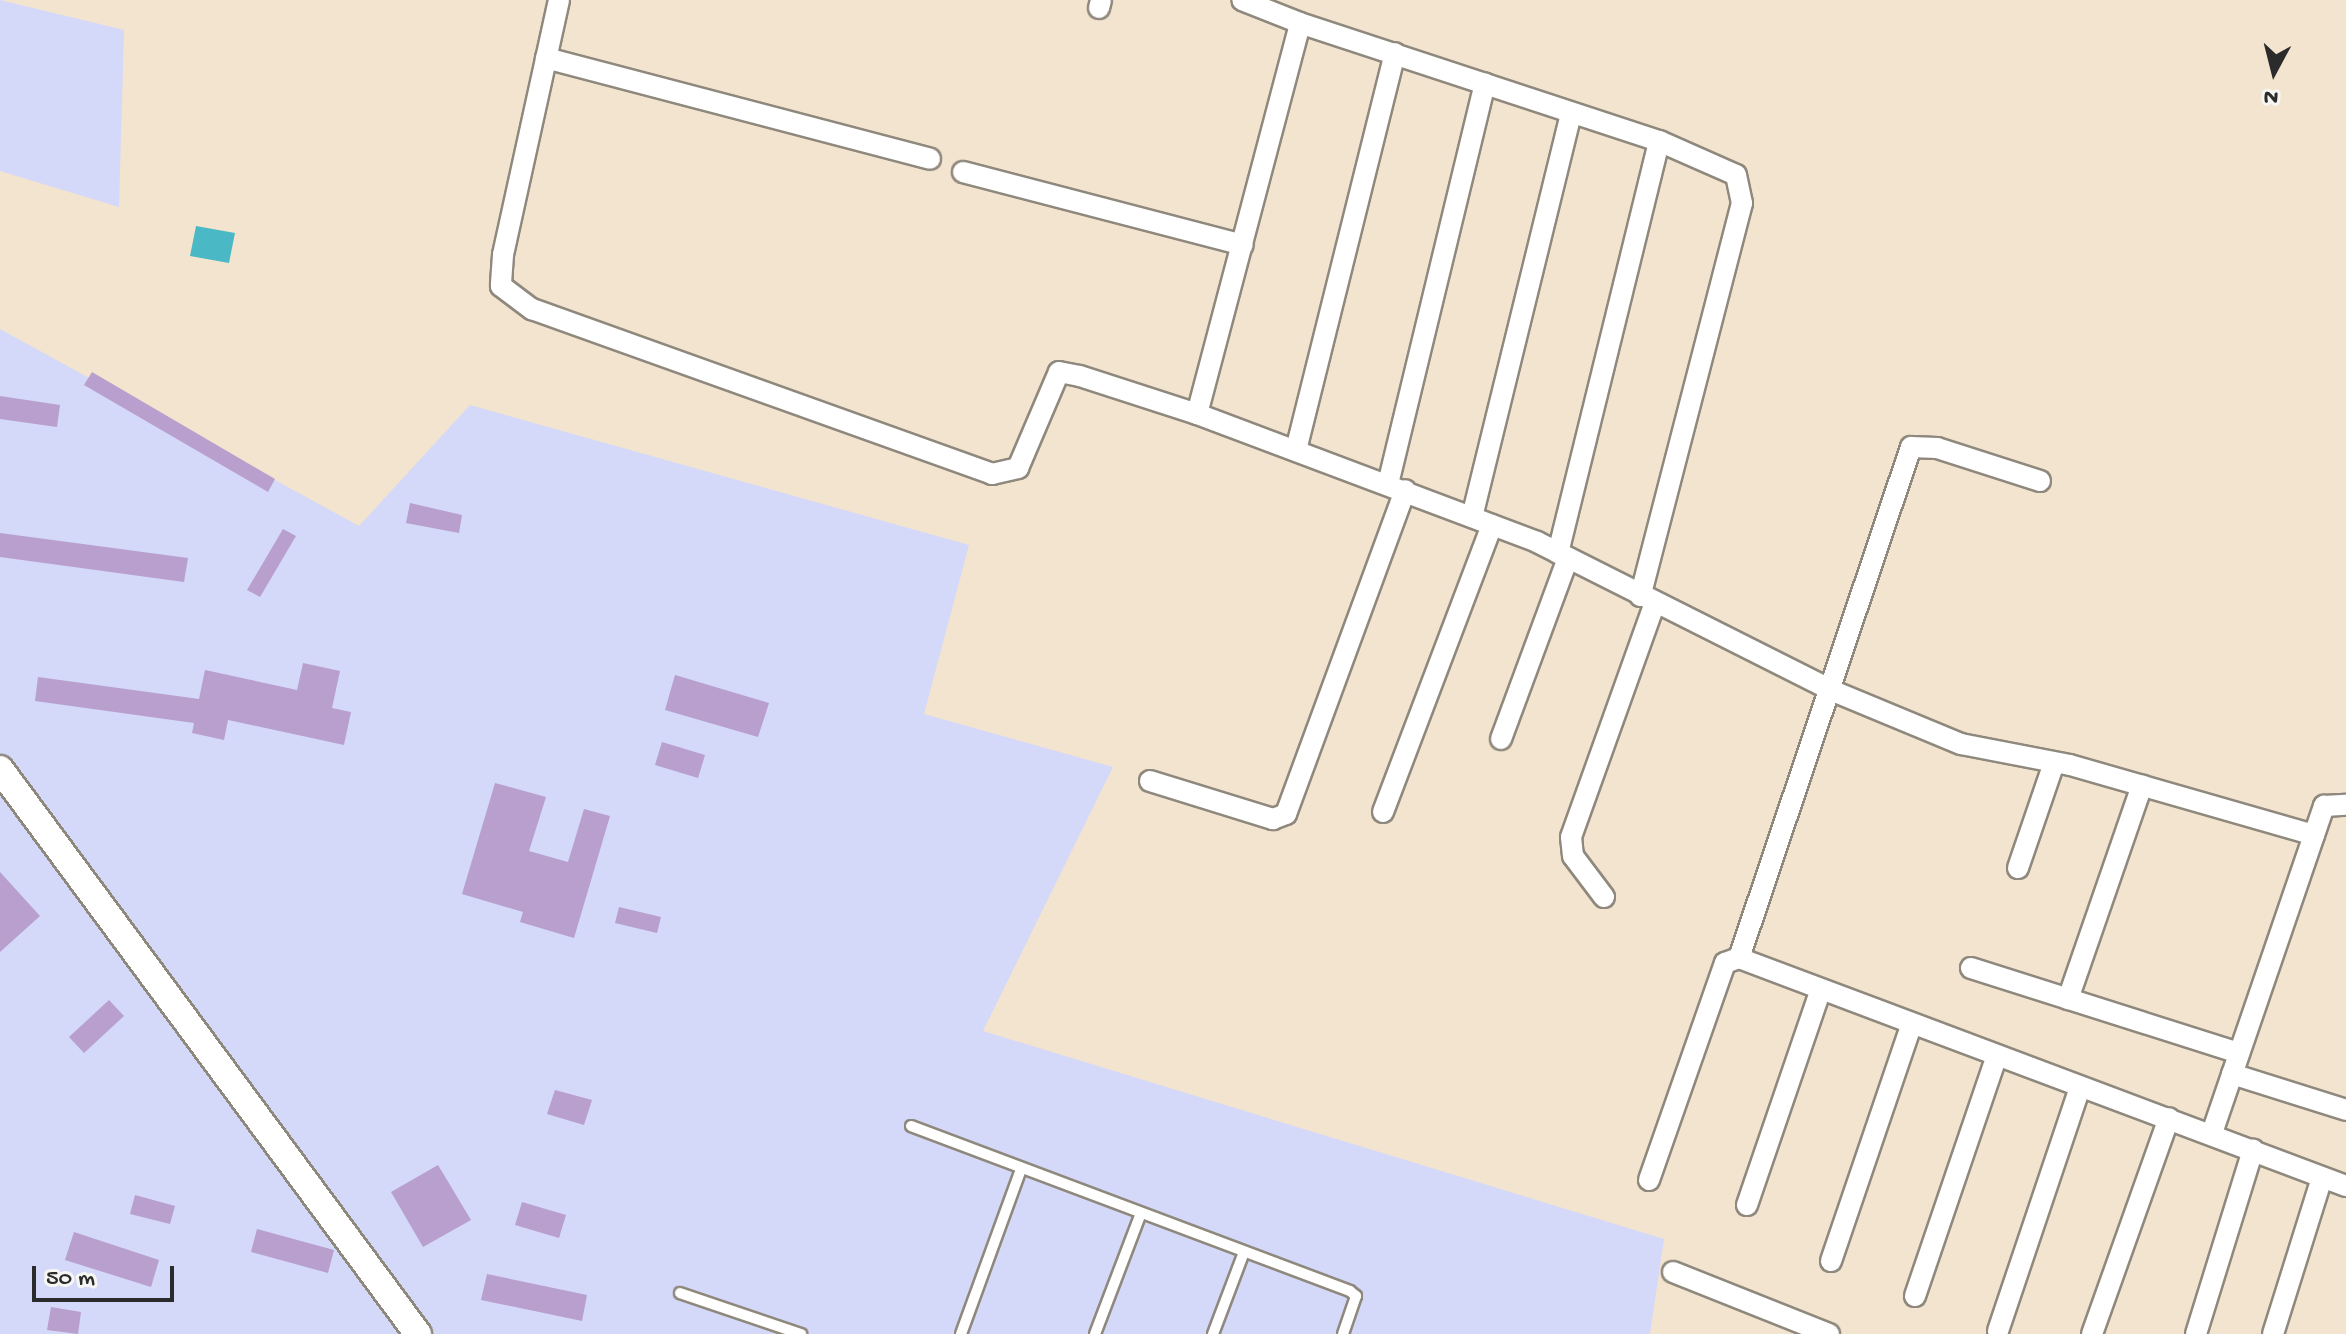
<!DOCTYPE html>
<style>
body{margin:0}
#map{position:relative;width:2346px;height:1334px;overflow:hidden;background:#f3e4cf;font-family:"Gochi Hand",sans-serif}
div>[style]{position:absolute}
.built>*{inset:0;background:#d4d8f9}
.water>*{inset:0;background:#4bb9c5}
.building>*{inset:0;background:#b89fcd}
.roads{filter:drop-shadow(2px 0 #8f887d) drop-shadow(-2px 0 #8f887d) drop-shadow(0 2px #8f887d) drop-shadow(0 -2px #8f887d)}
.service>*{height:10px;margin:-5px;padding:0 5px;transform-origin:5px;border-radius:5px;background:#fff}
.minor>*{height:20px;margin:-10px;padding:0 10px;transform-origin:10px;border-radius:10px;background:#fff}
.tertiary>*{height:26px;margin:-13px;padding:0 13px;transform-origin:13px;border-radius:13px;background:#fff}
span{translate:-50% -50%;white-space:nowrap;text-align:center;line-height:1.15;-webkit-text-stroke:7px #f6f6f2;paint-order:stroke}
.north{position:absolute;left:2234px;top:32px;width:80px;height:80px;-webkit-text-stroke:6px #f6f6f2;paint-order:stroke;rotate:187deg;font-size:22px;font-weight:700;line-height:32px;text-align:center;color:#2b2b2b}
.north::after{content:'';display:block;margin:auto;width:28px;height:36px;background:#2b2b2b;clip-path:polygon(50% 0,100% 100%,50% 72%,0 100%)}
.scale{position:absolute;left:32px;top:1266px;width:142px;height:36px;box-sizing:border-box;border:4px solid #2b2b2b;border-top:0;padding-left:10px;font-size:24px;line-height:28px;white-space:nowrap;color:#2b2b2b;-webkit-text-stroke:6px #f6f6f2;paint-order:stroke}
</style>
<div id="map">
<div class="built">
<i style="clip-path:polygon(0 0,124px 30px,119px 207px,0 171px)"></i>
<i style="clip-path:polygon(0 329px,359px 526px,470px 405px,969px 545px,924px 714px,1113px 767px,983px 1031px,1664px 1239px,1650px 1334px,0 1334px)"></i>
</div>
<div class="water">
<i style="clip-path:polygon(196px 226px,235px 233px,229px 263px,190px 256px)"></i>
</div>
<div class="building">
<i style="clip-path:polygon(92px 372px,275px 479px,268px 492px,84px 385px)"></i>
<i style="clip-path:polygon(0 396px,60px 405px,57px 427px,0 419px)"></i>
<i style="clip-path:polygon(410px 503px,462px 515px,459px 533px,406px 523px)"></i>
<i style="clip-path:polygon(283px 529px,296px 536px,260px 597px,247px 590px)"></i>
<i style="clip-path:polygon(0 533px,188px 558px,184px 582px,0 557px)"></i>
<i style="clip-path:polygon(303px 663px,340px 671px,332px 708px,351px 712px,344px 745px,228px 720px,224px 740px,192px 733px,194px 723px,35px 701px,38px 677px,199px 699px,205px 670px,297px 690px)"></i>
<i style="clip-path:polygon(675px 675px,769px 703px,758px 737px,665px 710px)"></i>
<i style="clip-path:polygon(662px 742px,705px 755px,698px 778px,655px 765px)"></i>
<i style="clip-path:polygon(495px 783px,546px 797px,529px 851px,568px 862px,584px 809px,610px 816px,574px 938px,520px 922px,523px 912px,462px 894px)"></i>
<i style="clip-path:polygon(0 872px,40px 916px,0 952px)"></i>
<i style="clip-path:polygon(619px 907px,661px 917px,657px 933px,615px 923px)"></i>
<i style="clip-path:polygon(109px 1000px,124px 1016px,84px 1053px,69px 1037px)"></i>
<i style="clip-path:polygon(555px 1090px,592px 1100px,584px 1125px,547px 1114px)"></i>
<i style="clip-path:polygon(438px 1165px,471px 1220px,423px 1247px,391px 1192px)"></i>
<i style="clip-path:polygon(135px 1195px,175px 1206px,170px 1224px,130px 1214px)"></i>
<i style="clip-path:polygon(522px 1202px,566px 1215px,559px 1238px,515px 1225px)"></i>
<i style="clip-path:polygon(257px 1229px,334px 1250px,328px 1273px,251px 1252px)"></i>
<i style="clip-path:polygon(74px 1232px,159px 1260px,151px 1287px,65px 1260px)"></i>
<i style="clip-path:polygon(487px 1274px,587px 1295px,582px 1321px,481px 1300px)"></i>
<i style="clip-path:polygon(51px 1307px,81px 1312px,78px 1334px,47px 1330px)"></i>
</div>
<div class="roads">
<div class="service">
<i style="left:911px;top:1126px;width:469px;rotate:20.6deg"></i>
<i style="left:1350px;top:1291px;width:8px;rotate:40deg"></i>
<i style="left:1356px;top:1296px;width:40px;rotate:108.9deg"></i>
<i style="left:680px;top:1293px;width:128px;rotate:18.7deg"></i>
<i style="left:961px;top:1334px;width:176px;rotate:-70deg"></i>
<i style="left:1095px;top:1334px;width:129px;rotate:-69.2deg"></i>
<i style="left:1213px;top:1334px;width:88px;rotate:-69.3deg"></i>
</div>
<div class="minor">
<i style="left:559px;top:0;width:261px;rotate:102.4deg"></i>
<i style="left:503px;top:255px;width:31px;rotate:94deg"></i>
<i style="left:501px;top:286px;width:39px;rotate:37deg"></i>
<i style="left:532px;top:309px;width:489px;rotate:19.7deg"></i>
<i style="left:992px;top:474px;width:27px;rotate:-13deg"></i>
<i style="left:1018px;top:468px;width:104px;rotate:-66.9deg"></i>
<i style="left:1059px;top:372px;width:21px;rotate:11deg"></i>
<i style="left:1080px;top:376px;width:123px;rotate:18deg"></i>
<i style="left:1197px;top:414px;width:363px;rotate:20.6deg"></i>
<i style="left:1537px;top:542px;width:331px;rotate:26.7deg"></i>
<i style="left:1833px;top:691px;width:139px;rotate:22.5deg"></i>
<i style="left:1961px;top:744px;width:111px;rotate:10.9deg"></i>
<i style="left:2070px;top:765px;width:254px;rotate:16deg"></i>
<i style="left:1099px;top:8px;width:8px;rotate:-76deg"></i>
<i style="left:1300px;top:23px;width:378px;rotate:18.2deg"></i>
<i style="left:1659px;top:141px;width:84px;rotate:23.8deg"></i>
<i style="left:1736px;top:175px;width:29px;rotate:78deg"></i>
<i style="left:1742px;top:203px;width:406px;rotate:104.5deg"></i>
<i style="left:546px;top:58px;width:397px;rotate:14.7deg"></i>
<i style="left:963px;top:172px;width:289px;rotate:14.6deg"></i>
<i style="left:1197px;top:414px;width:404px;rotate:-75.2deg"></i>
<i style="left:1300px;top:23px;width:62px;rotate:-158.4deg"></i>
<i style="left:1296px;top:450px;width:409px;rotate:-76deg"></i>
<i style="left:2040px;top:481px;width:108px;rotate:-162.2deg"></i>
<i style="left:1937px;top:448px;width:26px;rotate:-178deg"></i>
<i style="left:1911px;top:447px;width:539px;rotate:108.6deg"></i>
<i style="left:1739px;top:958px;width:648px;rotate:20.59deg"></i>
<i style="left:1388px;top:484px;width:412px;rotate:-76.4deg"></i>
<i style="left:1472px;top:517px;width:415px;rotate:-76.2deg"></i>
<i style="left:1558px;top:553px;width:424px;rotate:-76.2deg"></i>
<i style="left:1501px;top:739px;width:193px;rotate:-69.7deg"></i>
<i style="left:1150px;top:781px;width:129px;rotate:17.2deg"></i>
<i style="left:1273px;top:819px;width:14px;rotate:-21deg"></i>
<i style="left:1286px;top:814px;width:345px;rotate:-69.8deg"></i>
<i style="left:1383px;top:812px;width:307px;rotate:-69.2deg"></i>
<i style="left:2018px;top:868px;width:111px;rotate:-71.1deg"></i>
<i style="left:1604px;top:897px;width:51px;rotate:-127.1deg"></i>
<i style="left:1573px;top:856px;width:19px;rotate:-96deg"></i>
<i style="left:1571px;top:837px;width:249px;rotate:-70.3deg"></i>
<i style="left:1971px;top:968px;width:281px;rotate:17.6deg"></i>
<i style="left:2068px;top:999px;width:226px;rotate:-70.9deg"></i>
<i style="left:2232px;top:1074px;width:120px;rotate:17.5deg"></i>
<i style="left:2212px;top:1133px;width:346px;rotate:-71.1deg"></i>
<i style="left:2324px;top:806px;width:22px;rotate:-3deg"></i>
<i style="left:1649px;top:1180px;width:230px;rotate:-70.7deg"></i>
<i style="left:1725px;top:963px;width:15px;rotate:-20deg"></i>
<i style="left:1747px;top:1205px;width:225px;rotate:-71.1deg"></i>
<i style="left:1831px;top:1261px;width:248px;rotate:-71.2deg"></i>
<i style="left:1673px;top:1272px;width:168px;rotate:21.7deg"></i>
<i style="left:1915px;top:1296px;width:251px;rotate:-71.2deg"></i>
<i style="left:1998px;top:1331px;width:257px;rotate:-71.4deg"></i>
<i style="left:2092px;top:1334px;width:229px;rotate:-70.4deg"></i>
<i style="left:2196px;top:1334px;width:193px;rotate:-72.8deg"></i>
<i style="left:2273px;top:1334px;width:164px;rotate:-72.6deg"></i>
</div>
<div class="tertiary">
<i style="left:0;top:769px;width:703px;rotate:53.51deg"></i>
</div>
</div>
<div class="north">N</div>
<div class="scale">50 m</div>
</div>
